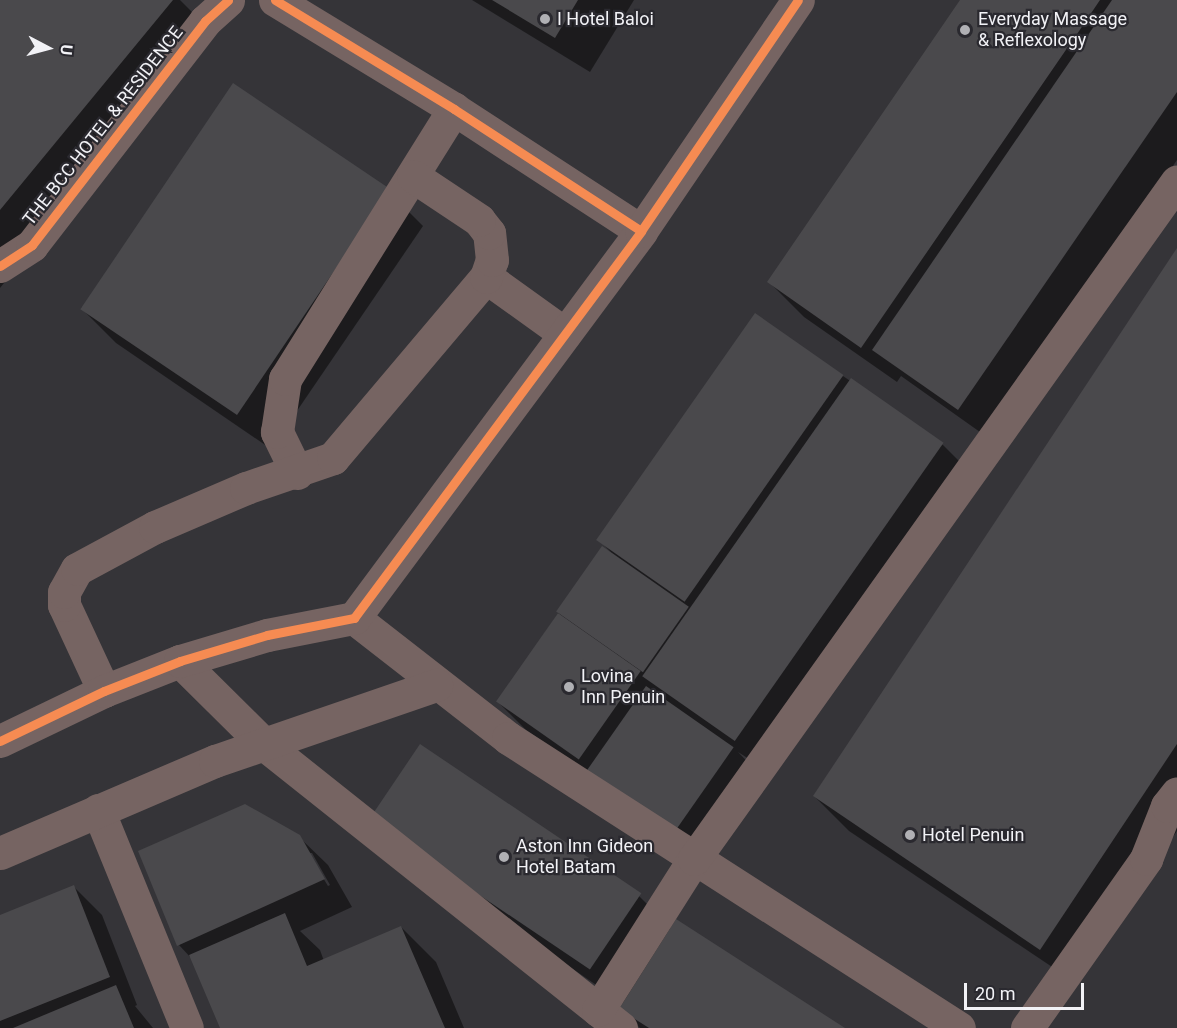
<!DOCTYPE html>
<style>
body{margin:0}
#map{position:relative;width:1177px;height:1028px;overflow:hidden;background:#353438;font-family:Roboto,sans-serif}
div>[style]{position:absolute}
.shadow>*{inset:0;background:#0007}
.building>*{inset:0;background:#4a494c;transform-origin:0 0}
.minor>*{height:33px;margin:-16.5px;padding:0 16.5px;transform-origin:16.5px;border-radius:16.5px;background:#766462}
.cycleway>*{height:9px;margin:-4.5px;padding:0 4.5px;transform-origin:4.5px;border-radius:4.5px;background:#f68b52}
.dots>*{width:16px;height:16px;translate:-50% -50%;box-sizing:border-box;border:3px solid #2a292f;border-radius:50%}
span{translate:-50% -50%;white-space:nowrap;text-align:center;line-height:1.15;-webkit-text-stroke:4.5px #2a292f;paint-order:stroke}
.poi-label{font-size:18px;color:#f2f2f6}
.left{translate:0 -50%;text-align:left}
.street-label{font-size:18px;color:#f2f2f6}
.north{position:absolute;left:18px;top:18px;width:60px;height:60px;-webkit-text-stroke:4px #2a292f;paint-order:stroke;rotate:96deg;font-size:16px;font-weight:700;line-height:24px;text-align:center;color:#f2f2f6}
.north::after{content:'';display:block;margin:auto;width:21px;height:27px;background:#f2f2f6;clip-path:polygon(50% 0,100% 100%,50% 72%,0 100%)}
.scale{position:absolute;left:964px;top:983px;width:120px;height:27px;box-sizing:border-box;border:3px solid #f2f2f6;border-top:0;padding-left:8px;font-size:18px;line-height:21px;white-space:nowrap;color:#f2f2f6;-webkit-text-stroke:4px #2a292f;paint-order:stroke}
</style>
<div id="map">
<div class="shadow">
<i style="clip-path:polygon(0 0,180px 0,211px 31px,0 288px)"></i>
<i style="clip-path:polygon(472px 0,634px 0,590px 72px)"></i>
<i style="clip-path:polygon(962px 0,1177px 0,1177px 160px,987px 437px,901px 376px,897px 382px,804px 317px,769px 282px)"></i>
<i style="clip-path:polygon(388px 191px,423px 226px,271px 449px,116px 343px,81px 308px)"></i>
<i style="clip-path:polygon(1177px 250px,1177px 831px,1076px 983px,849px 831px,814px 796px)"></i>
<i style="clip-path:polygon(843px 376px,943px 445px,978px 480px,763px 768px,738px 752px,761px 776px,701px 863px,588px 773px,526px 730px,498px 702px,602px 548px,611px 552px,600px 541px)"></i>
<i style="clip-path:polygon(evenodd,299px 837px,328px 865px,352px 907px,300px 931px,320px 950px,324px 961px,401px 927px,436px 962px,464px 1028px,222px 1028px,192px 959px,179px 945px,299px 837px,308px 853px,312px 853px,330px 885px,328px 886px,308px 853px)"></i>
<i style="clip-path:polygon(405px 854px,639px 896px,672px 929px,843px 1028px,640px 1028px,621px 1009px,624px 1004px)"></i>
<i style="clip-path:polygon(74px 887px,102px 915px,137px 1005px,135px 1006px,153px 1028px,0 1028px,0 917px)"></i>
</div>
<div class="building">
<i style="clip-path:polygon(0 0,173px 0,0 210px)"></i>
<i style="clip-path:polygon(492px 0,578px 0,555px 38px)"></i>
<i style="clip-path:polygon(960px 0,1100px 0,1071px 43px,1064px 39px,1070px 44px,861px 348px,767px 282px)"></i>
<i style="clip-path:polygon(1112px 0,1177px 0,1177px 92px,958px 410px,872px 350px)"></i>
<i style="left:233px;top:83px;width:189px;height:273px;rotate:34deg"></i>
<i style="clip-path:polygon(1177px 248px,1177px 744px,1040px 950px,813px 796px)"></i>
<i style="left:755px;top:313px;width:108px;height:277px;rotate:35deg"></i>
<i style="left:851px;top:378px;width:113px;height:364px;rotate:35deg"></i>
<i style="left:602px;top:546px;width:106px;height:80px;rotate:35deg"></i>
<i style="left:558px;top:613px;width:101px;height:108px;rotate:35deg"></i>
<i style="left:646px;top:686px;width:107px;height:109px;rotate:35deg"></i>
<i style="left:420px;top:744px;width:267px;height:92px;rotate:34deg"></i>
<i style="clip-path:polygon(245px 804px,300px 835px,325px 879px,177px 946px,138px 851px)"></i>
<i style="clip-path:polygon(74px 885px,110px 977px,0 1021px,0 915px)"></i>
<i style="clip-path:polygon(285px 913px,307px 966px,401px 926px,445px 1028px,220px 1028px,189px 955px)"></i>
<i style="clip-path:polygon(676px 919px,845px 1028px,649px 1028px,619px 1009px)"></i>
<i style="clip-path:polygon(116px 985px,134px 1028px,13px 1028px)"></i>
</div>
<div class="minor">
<i style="left:275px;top:0;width:210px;rotate:31.3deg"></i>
<i style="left:454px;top:109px;width:223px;rotate:33.1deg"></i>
<i style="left:0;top:266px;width:38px;rotate:-33deg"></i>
<i style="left:32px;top:245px;width:283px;rotate:-52.3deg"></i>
<i style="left:205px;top:21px;width:31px;rotate:-42deg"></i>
<i style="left:486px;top:277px;width:97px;rotate:35.8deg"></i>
<i style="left:297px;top:473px;width:46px;rotate:-116deg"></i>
<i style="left:277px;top:432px;width:54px;rotate:-81.4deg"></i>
<i style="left:285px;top:379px;width:319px;rotate:-58deg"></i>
<i style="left:354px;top:618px;width:195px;rotate:37.9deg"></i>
<i style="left:508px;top:738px;width:536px;rotate:32.74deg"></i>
<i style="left:180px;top:661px;width:120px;rotate:44.7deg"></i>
<i style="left:265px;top:745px;width:455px;rotate:38.5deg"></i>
<i style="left:104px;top:691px;width:95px;rotate:-114.9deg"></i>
<i style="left:64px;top:605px;width:13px;rotate:-90deg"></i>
<i style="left:64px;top:592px;width:26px;rotate:-61deg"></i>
<i style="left:77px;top:569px;width:89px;rotate:-28.3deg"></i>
<i style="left:155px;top:527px;width:99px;rotate:-23.2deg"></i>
<i style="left:246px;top:488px;width:92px;rotate:-19deg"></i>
<i style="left:333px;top:458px;width:237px;rotate:-49.8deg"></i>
<i style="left:486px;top:277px;width:18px;rotate:-71deg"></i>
<i style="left:492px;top:260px;width:27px;rotate:-96deg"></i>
<i style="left:489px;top:233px;width:16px;rotate:-128deg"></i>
<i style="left:479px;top:220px;width:79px;rotate:-146.3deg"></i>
<i style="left:0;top:741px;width:115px;rotate:-25.7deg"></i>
<i style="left:104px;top:691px;width:82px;rotate:-21.5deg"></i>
<i style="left:180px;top:661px;width:91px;rotate:-16.6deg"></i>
<i style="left:267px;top:635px;width:89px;rotate:-11.1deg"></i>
<i style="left:354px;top:618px;width:482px;rotate:-53.4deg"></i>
<i style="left:641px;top:231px;width:279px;rotate:-55.8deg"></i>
<i style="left:98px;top:810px;width:235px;rotate:67.8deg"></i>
<i style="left:0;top:853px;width:234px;rotate:-23.2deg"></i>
<i style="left:215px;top:761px;width:234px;rotate:-19deg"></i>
<i style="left:598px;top:1010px;width:179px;rotate:-57.6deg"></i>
<i style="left:694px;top:859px;width:832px;rotate:-54.53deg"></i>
<i style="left:1027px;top:1028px;width:207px;rotate:-54.8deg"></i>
<i style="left:1146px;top:859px;width:57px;rotate:-68.4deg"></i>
<i style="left:1167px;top:806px;width:16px;rotate:-52deg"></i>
</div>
<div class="cycleway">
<i style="left:275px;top:0;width:210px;rotate:31.3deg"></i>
<i style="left:454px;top:109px;width:223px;rotate:33.1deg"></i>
<i style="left:0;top:266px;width:38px;rotate:-33deg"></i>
<i style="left:32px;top:245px;width:283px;rotate:-52.3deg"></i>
<i style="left:205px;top:21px;width:31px;rotate:-42deg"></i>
<i style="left:0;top:741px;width:115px;rotate:-25.7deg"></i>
<i style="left:104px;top:691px;width:82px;rotate:-21.5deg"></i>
<i style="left:180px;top:661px;width:91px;rotate:-16.6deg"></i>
<i style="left:267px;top:635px;width:89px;rotate:-11.1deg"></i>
<i style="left:354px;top:618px;width:482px;rotate:-53.4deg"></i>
<i style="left:641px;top:231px;width:279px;rotate:-55.8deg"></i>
</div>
<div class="dots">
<i style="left:545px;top:19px;background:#b0b0b4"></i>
<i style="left:965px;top:30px;background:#b0b0b4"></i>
<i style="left:569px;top:687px;background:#b0b0b4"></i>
<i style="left:910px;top:835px;background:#b0b0b4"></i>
<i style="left:504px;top:857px;background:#b0b0b4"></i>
</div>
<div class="poi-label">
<span class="left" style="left:557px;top:19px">I Hotel Baloi</span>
<span class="left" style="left:978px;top:30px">Everyday Massage<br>&amp; Reflexology</span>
<span class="left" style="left:581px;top:687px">Lovina<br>Inn Penuin</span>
<span class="left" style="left:922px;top:835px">Hotel Penuin</span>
<span class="left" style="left:516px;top:857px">Aston Inn Gideon<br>Hotel Batam</span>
</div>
<div class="street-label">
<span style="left:103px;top:126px;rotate:-52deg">THE BCC HOTEL &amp; RESIDENCE</span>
</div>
<div class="north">U</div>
<div class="scale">20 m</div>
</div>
